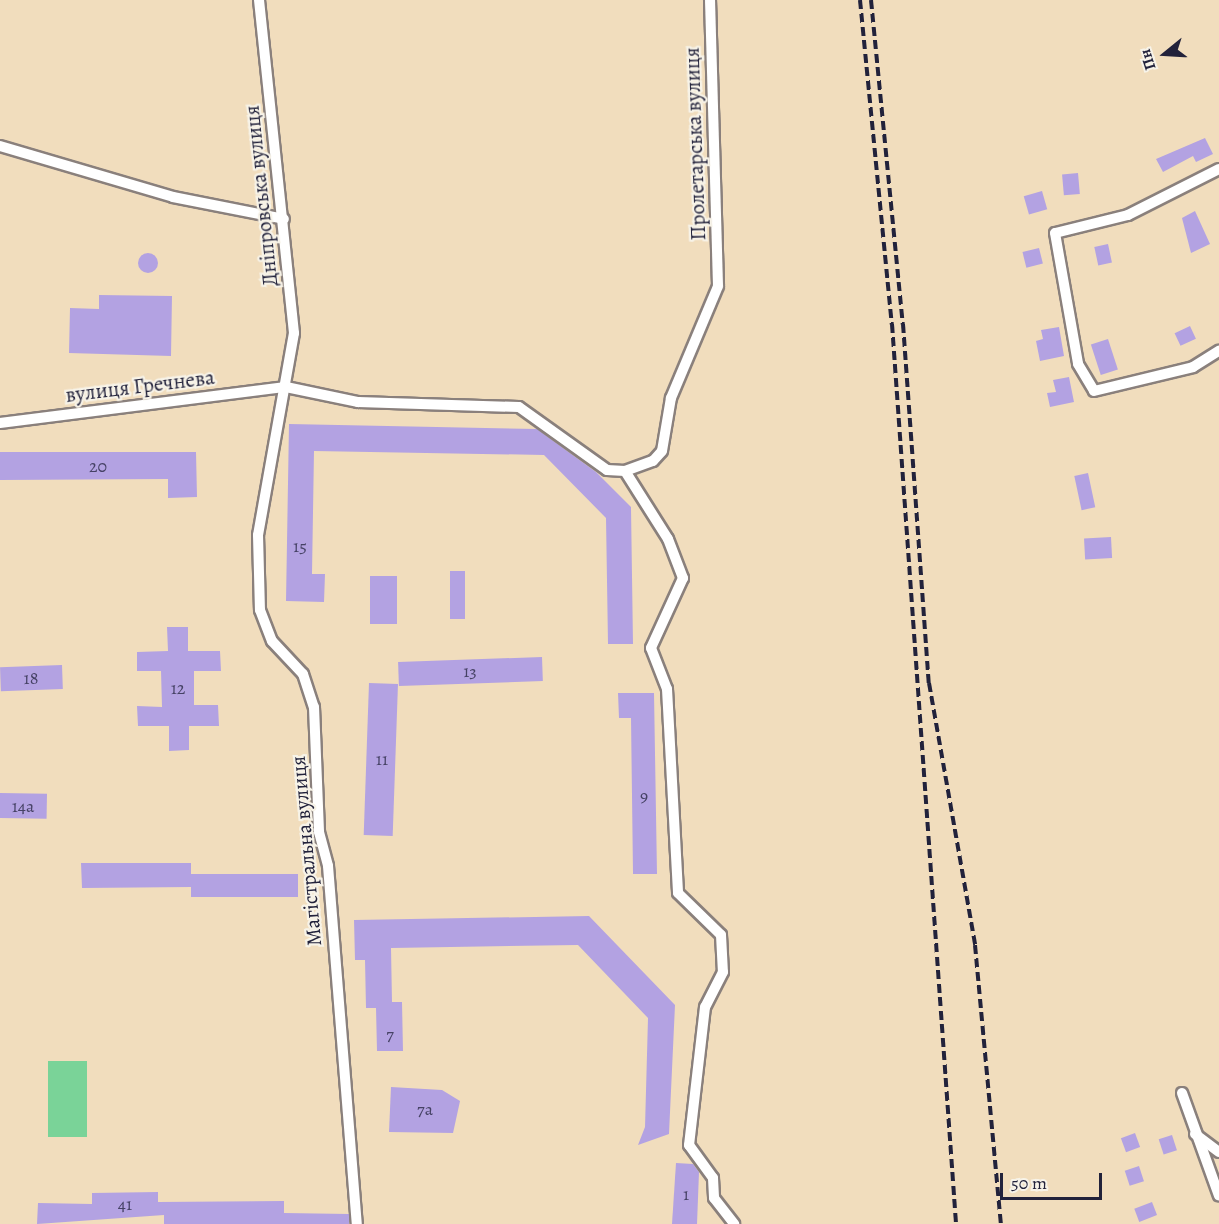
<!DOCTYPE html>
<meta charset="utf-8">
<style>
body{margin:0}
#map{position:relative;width:1219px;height:1224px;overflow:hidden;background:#f1ddbd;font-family:Alegreya,serif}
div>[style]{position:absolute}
.green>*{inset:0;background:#7ad398;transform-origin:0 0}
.building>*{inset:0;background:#b3a2e2;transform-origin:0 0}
.round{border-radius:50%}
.roads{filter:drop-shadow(2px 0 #8a807c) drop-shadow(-2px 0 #8a807c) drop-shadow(0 2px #8a807c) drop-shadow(0 -2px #8a807c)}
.street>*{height:10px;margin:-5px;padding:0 5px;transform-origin:5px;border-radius:5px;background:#fff}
.rail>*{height:4px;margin-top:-2px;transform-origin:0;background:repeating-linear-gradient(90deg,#22223b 0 9px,transparent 0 13.5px)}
span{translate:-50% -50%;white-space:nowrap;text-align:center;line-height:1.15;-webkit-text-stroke:4.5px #f7f3e8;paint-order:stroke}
.number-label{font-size:18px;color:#464265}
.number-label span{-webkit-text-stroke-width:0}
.street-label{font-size:21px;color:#22223b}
.north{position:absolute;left:1135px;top:24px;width:60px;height:60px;-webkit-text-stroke:4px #f7f3e8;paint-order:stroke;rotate:252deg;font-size:16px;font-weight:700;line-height:24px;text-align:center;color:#22223b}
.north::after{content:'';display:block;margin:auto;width:21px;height:27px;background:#22223b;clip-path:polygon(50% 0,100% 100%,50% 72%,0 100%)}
.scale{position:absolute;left:1000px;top:1173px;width:102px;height:27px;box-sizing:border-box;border:3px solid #22223b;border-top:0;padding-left:8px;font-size:18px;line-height:21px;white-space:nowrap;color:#22223b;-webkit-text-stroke:4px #f7f3e8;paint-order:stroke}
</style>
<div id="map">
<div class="green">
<i style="left:48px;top:1061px;width:39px;height:76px"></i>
</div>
<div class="building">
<i style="clip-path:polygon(1205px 138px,1213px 154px,1196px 162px,1193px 156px,1163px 172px,1156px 159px)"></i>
<i style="left:1078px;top:173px;width:21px;height:16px;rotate:85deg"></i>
<i style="left:1042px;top:191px;width:19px;height:19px;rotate:74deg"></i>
<i style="clip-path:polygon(1195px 211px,1210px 244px,1191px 253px,1182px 218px)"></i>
<i style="left:1108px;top:244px;width:19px;height:14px;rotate:78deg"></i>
<i style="left:1039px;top:248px;width:16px;height:17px;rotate:76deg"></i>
<i class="round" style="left:138px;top:253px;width:20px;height:20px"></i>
<i style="clip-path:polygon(99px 295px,172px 296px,171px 356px,69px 353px,70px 308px,99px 309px)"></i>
<i style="left:1190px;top:326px;width:14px;height:17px;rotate:65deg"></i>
<i style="clip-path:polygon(1059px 327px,1064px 356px,1040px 361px,1036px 341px,1043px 339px,1041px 330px)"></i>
<i style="left:1108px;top:339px;width:32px;height:18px;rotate:72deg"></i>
<i style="clip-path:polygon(1069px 377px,1074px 402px,1050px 407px,1047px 393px,1056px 392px,1053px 380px)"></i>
<i style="clip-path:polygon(289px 424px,537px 429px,596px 472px,631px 507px,633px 644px,608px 644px,606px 518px,544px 455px,314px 451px,312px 574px,325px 574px,324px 602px,286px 601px)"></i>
<i style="clip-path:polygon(0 452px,196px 452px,197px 497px,168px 498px,168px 479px,0 480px)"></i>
<i style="left:1088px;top:473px;width:35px;height:14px;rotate:78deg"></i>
<i style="left:1111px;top:537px;width:21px;height:27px;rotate:87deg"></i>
<i style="left:450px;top:571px;width:15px;height:48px"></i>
<i style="left:370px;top:576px;width:27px;height:48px"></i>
<i style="clip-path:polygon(167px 627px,188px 627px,188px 651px,220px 651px,221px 671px,194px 671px,194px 705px,218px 705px,219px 726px,189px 726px,189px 750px,169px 751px,169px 726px,138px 726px,137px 706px,162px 707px,161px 671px,137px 671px,137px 652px,168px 651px)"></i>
<i style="left:542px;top:657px;width:24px;height:144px;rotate:88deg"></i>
<i style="left:62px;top:665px;width:24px;height:62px;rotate:88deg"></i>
<i style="left:369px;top:683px;width:29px;height:152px;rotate:2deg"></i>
<i style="clip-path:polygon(618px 693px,654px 693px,657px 874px,633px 874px,631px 718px,619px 718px)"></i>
<i style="left:0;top:793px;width:47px;height:25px;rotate:1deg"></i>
<i style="clip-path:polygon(81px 863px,191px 863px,191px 874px,298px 874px,298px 897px,191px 897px,191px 887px,82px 888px)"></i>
<i style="clip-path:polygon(589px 916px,675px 1005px,669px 1134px,638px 1145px,645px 1127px,648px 1018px,578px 945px,391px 948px,392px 1002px,402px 1002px,403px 1051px,377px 1051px,376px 1008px,366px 1008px,365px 960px,355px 960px,354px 920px)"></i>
<i style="clip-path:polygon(391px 1087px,442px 1090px,460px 1101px,453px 1133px,389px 1132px)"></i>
<i style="left:1135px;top:1133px;width:15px;height:15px;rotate:70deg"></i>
<i style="left:1172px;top:1135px;width:16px;height:14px;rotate:72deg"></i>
<i style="clip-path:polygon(676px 1163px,693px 1164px,699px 1172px,697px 1224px,672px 1224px)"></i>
<i style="left:1139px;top:1166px;width:16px;height:15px;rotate:72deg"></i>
<i style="clip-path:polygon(158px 1192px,158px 1202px,284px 1201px,284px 1213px,349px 1214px,349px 1224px,164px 1224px,164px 1215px,37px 1224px,38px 1203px,92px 1204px,92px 1193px)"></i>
<i style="left:1152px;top:1202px;width:14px;height:19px;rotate:69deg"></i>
</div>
<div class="roads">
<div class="street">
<i style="left:259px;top:0;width:335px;rotate:84deg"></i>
<i style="left:294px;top:333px;width:205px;rotate:100.1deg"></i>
<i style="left:258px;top:535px;width:75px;rotate:88.5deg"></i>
<i style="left:260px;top:610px;width:33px;rotate:69deg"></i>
<i style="left:272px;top:641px;width:45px;rotate:46.8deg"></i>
<i style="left:303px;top:674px;width:35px;rotate:72deg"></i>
<i style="left:314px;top:707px;width:125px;rotate:87.7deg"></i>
<i style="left:319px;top:832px;width:35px;rotate:75deg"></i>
<i style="left:328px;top:866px;width:359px;rotate:85.4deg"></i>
<i style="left:0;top:146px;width:180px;rotate:16.4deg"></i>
<i style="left:173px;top:197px;width:113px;rotate:11.2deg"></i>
<i style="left:1219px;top:169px;width:102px;rotate:153.2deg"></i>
<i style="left:1128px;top:215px;width:75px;rotate:166.1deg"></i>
<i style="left:1055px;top:233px;width:133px;rotate:80deg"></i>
<i style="left:1078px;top:364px;width:31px;rotate:59deg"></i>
<i style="left:1094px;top:391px;width:102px;rotate:-13.6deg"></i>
<i style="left:1193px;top:367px;width:31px;rotate:-32deg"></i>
<i style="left:0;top:423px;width:288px;rotate:-7.2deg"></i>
<i style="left:286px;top:387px;width:74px;rotate:11.8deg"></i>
<i style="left:358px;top:402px;width:161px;rotate:1.8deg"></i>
<i style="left:519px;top:407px;width:108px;rotate:35.6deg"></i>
<i style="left:607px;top:470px;width:18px;rotate:3deg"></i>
<i style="left:625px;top:471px;width:30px;rotate:-20deg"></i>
<i style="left:653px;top:461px;width:13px;rotate:-48deg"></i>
<i style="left:662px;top:451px;width:54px;rotate:-80.4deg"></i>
<i style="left:671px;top:398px;width:121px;rotate:-67.2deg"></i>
<i style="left:718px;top:286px;width:286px;rotate:-91.6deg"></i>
<i style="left:625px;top:471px;width:80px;rotate:57.7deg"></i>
<i style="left:668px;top:539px;width:42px;rotate:69deg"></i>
<i style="left:683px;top:578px;width:77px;rotate:114.6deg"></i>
<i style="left:651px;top:648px;width:44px;rotate:68.7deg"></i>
<i style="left:667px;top:689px;width:204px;rotate:86.9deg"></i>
<i style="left:678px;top:893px;width:60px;rotate:44.3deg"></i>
<i style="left:721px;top:935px;width:37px;rotate:87deg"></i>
<i style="left:723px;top:972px;width:39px;rotate:117deg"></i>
<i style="left:705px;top:1007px;width:139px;rotate:96.6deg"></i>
<i style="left:689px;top:1145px;width:41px;rotate:54deg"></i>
<i style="left:713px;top:1178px;width:20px;rotate:87deg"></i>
<i style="left:714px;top:1198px;width:33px;rotate:52deg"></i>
<i style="left:1182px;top:1093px;width:109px;rotate:70.2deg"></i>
<i style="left:1195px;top:1134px;width:30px;rotate:37deg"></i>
</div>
</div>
<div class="rail">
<i style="left:860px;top:0;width:326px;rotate:84.4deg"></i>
<i style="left:892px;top:324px;width:902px;rotate:85.93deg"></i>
<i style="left:871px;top:0;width:326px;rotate:84.4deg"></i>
<i style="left:903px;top:324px;width:360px;rotate:85.9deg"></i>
<i style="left:929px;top:683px;width:266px;rotate:80deg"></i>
<i style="left:975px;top:945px;width:280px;rotate:84.7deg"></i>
</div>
<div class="number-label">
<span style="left:98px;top:466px">20</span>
<span style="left:300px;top:546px">15</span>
<span style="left:470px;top:671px">13</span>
<span style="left:31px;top:678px">18</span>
<span style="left:178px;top:688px">12</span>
<span style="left:382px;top:759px">11</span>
<span style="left:644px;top:796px">9</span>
<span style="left:23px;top:806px">14а</span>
<span style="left:390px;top:1034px">7</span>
<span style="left:425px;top:1109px">7а</span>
<span style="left:686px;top:1194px">1</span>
<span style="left:125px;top:1204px">41</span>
</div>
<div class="street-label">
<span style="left:695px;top:144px;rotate:-92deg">Пролетарська вулиця</span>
<span style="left:261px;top:196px;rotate:-96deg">Дніпровська вулиця</span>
<span style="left:140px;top:386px;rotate:-7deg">вулиця Гречнева</span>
<span style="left:306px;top:851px;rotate:-95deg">Магістральна вулиця</span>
</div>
<div class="north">Пн</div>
<div class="scale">50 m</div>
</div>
